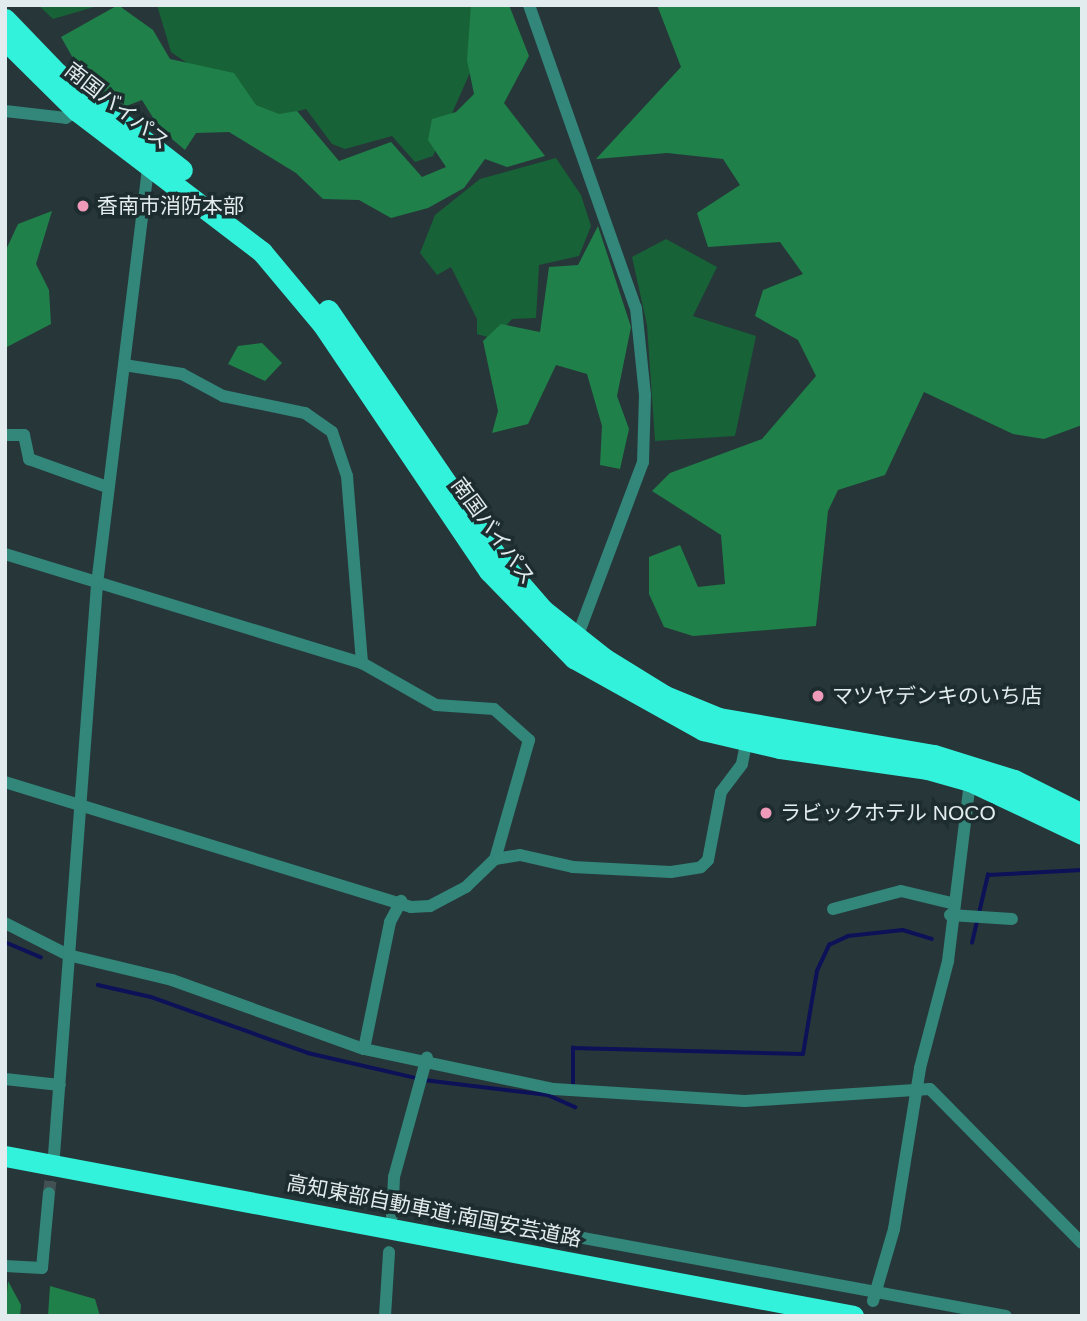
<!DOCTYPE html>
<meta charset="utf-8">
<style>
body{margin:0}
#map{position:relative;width:1087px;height:1321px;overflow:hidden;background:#273639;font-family:Arial,"Noto Sans JP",sans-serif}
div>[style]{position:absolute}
.green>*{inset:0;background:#176237}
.forest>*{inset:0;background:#1f8049}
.stream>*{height:3.5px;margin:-1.75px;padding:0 1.75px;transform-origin:1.75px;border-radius:1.75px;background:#0c1158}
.street-tunnel>*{height:12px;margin-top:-6px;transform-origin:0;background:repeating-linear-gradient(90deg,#435154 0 12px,transparent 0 18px)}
.street>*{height:12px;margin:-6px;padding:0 6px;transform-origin:6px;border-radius:6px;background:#32867a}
.highway>*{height:21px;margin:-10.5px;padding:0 10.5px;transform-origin:10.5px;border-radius:10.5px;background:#33f2db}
.dots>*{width:19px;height:19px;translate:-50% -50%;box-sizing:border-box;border:4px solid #1d2c2e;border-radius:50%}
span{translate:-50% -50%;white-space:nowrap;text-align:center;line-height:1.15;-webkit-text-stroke:7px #1d2c2e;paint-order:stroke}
.street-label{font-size:21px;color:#e2ebed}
.poi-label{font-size:21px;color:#e2ebed}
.left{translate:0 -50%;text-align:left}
.frame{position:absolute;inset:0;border:7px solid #e2ebed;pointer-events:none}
</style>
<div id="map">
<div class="green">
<i style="clip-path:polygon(38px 5px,101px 5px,53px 19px)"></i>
<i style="clip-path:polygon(157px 5px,500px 5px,433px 156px,415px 162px,392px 136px,345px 149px,332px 144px,306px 109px,273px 118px,245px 103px,171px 52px)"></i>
<i style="clip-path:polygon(556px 158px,581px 195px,591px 226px,579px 256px,539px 265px,536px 318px,512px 319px,494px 339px,477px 334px,477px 319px,451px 267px,437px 275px,420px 253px,435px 215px,480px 179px)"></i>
<i style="clip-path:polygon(666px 239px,717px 267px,693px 316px,756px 336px,735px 436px,655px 441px,647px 325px,632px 257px)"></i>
</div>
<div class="forest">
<i style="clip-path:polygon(118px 5px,153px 30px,170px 59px,234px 73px,256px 105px,279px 114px,297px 111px,339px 161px,391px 142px,422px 177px,446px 167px,428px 140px,432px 119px,456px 112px,474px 94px,467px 60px,471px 5px,509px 5px,529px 56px,504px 103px,545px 156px,507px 167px,485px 159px,464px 188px,428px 208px,391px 218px,359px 200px,323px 199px,296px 173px,229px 132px,196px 133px,185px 150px,160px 129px,142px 100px,121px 108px,86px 81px,61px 37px)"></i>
<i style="clip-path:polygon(657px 5px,1082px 5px,1082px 425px,1044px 439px,1013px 434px,924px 392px,885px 475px,838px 490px,828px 511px,816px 626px,693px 636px,664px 627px,649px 594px,649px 557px,680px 545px,698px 587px,725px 584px,721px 535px,652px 491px,670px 473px,762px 439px,816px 376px,798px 340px,755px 316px,763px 290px,803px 274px,780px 242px,708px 247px,697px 213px,740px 185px,723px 159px,667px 153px,596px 159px,681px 67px)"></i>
<i style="clip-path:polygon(52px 211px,36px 264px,49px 290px,51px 324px,5px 348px,5px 252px,18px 224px)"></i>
<i style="clip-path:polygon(598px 226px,631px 327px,617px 396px,629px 429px,620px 469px,600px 465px,602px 426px,587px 374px,556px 365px,528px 424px,492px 433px,498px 411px,483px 341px,501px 324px,540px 332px,549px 267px,578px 265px)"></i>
<i style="clip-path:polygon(262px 343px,282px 363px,265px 381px,228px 364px,238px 346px)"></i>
<i style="clip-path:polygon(8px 1281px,21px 1305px,20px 1316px,5px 1316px)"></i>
<i style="clip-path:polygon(50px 1286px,95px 1299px,100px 1316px,48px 1316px)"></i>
</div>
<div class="stream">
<i style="left:5px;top:942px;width:39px;rotate:23deg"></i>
<i style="left:972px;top:943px;width:70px;rotate:-76.8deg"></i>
<i style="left:988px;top:875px;width:94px;rotate:-3deg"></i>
<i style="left:98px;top:985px;width:54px;rotate:12.8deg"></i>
<i style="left:151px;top:997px;width:167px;rotate:19.6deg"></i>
<i style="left:308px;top:1053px;width:111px;rotate:13deg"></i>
<i style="left:424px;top:1080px;width:125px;rotate:6.9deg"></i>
<i style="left:548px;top:1095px;width:30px;rotate:24deg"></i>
<i style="left:573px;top:1086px;width:38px;rotate:-90deg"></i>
<i style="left:573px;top:1048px;width:230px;rotate:1.5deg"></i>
<i style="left:803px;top:1054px;width:84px;rotate:-80.4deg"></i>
<i style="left:817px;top:971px;width:29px;rotate:-65deg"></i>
<i style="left:829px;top:945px;width:21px;rotate:-25deg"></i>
<i style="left:848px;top:936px;width:55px;rotate:-6.2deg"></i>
<i style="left:903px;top:930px;width:30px;rotate:17deg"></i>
</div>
<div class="street-tunnel">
<i style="left:49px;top:1193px;width:34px;rotate:-83deg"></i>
</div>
<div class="street">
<i style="left:529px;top:5px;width:321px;rotate:70.6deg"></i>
<i style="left:636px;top:308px;width:87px;rotate:84.1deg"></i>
<i style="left:645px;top:395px;width:67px;rotate:91.7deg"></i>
<i style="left:643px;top:462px;width:188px;rotate:110.6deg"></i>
<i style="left:5px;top:111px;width:61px;rotate:6.5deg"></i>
<i style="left:66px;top:118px;width:19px;rotate:-36deg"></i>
<i style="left:124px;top:365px;width:59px;rotate:8.8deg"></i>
<i style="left:182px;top:374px;width:47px;rotate:28.2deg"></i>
<i style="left:223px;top:396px;width:84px;rotate:11.7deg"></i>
<i style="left:305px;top:413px;width:33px;rotate:35deg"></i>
<i style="left:332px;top:432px;width:46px;rotate:71.2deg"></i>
<i style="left:347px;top:476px;width:188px;rotate:85.4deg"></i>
<i style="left:5px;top:435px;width:19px"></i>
<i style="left:24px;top:435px;width:25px;rotate:78deg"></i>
<i style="left:29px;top:459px;width:83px;rotate:19.7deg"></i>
<i style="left:5px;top:554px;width:373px;rotate:17deg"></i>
<i style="left:362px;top:663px;width:85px;rotate:29.6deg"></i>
<i style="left:436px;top:705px;width:58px;rotate:3.9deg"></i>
<i style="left:494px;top:709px;width:47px;rotate:41.5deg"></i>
<i style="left:529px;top:740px;width:124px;rotate:105.9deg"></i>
<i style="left:495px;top:859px;width:40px;rotate:136deg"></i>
<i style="left:466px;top:887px;width:41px;rotate:152.2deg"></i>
<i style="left:430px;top:906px;width:19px;rotate:177deg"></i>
<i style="left:411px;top:907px;width:425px;rotate:-162.9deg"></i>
<i style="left:495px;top:859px;width:25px;rotate:-9deg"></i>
<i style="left:520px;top:855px;width:54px;rotate:12.8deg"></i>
<i style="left:573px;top:867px;width:98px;rotate:2.9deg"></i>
<i style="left:671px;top:872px;width:30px;rotate:-9deg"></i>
<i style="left:701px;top:867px;width:10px;rotate:-45deg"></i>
<i style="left:708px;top:860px;width:69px;rotate:-79.2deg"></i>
<i style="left:721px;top:792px;width:35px;rotate:-53deg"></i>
<i style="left:742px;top:764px;width:31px;rotate:-79deg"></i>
<i style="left:833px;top:909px;width:70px;rotate:-14.8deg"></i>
<i style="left:901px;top:891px;width:51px;rotate:13.5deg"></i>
<i style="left:950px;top:915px;width:62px;rotate:3.7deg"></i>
<i style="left:5px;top:923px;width:71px;rotate:26.9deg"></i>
<i style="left:68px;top:955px;width:107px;rotate:13.5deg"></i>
<i style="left:172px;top:980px;width:204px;rotate:19.8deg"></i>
<i style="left:364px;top:1049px;width:194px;rotate:11.9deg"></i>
<i style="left:554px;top:1089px;width:191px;rotate:3.6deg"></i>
<i style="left:745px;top:1101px;width:185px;rotate:-3.7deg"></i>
<i style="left:930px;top:1089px;width:216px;rotate:45.4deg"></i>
<i style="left:364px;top:1049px;width:130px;rotate:-78.4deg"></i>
<i style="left:390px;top:922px;width:24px;rotate:-62deg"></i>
<i style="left:5px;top:1079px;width:55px;rotate:6.2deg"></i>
<i style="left:54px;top:1155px;width:573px;rotate:-85.69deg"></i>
<i style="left:97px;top:584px;width:424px;rotate:-83deg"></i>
<i style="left:394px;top:1203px;width:622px;rotate:10.46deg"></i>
<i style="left:392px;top:1216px;width:39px;rotate:-87deg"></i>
<i style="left:394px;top:1177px;width:124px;rotate:-74.6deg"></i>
<i style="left:5px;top:1266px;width:37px;rotate:3deg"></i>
<i style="left:42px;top:1268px;width:75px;rotate:-84.7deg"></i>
<i style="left:873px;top:1301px;width:75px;rotate:-73.7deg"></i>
<i style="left:894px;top:1229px;width:163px;rotate:-80.8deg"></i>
<i style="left:920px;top:1068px;width:111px;rotate:-75.3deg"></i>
<i style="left:948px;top:961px;width:181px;rotate:-83deg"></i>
<i style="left:385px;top:1316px;width:64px;rotate:-86.4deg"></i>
</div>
<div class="highway">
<i style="left:5px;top:19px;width:75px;rotate:46.1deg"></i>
<i style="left:57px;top:73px;width:158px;rotate:37.8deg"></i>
<i style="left:5px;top:40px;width:101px;rotate:44.6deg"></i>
<i style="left:77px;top:111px;width:233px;rotate:37.3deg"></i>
<i style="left:262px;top:252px;width:95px;rotate:50.1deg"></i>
<i style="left:323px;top:325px;width:297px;rotate:56deg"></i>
<i style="left:489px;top:571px;width:122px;rotate:45.7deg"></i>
<i style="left:574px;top:658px;width:148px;rotate:29.2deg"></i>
<i style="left:703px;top:730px;width:79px;rotate:13.2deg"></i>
<i style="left:780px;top:748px;width:148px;rotate:8.1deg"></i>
<i style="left:927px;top:769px;width:45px;rotate:15.6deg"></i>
<i style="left:970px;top:781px;width:124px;rotate:25.3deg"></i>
<i style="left:328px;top:310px;width:299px;rotate:55.6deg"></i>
<i style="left:497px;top:557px;width:70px;rotate:49deg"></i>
<i style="left:543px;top:610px;width:79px;rotate:38.3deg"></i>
<i style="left:605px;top:659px;width:70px;rotate:31.7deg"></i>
<i style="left:665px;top:696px;width:58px;rotate:22.2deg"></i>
<i style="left:719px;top:718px;width:218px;rotate:9.8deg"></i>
<i style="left:934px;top:755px;width:84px;rotate:17.4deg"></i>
<i style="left:1014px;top:780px;width:76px;rotate:26.6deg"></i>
<i style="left:5px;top:1156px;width:863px;rotate:10.68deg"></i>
</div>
<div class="dots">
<i style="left:83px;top:206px;background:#ef9ab8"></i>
<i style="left:818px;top:696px;background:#ef9ab8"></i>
<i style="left:766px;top:813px;background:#ef9ab8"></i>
</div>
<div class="street-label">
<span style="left:117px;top:106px;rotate:38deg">南国バイパス</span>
<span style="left:493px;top:531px;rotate:54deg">南国バイパス</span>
<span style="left:434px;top:1211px;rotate:11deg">高知東部自動車道;南国安芸道路</span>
</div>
<div class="poi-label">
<span class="left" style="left:97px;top:206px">香南市消防本部</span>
<span class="left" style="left:832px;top:696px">マツヤデンキのいち店</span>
<span class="left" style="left:780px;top:813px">ラビックホテル NOCO</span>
</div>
<div class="frame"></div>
</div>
